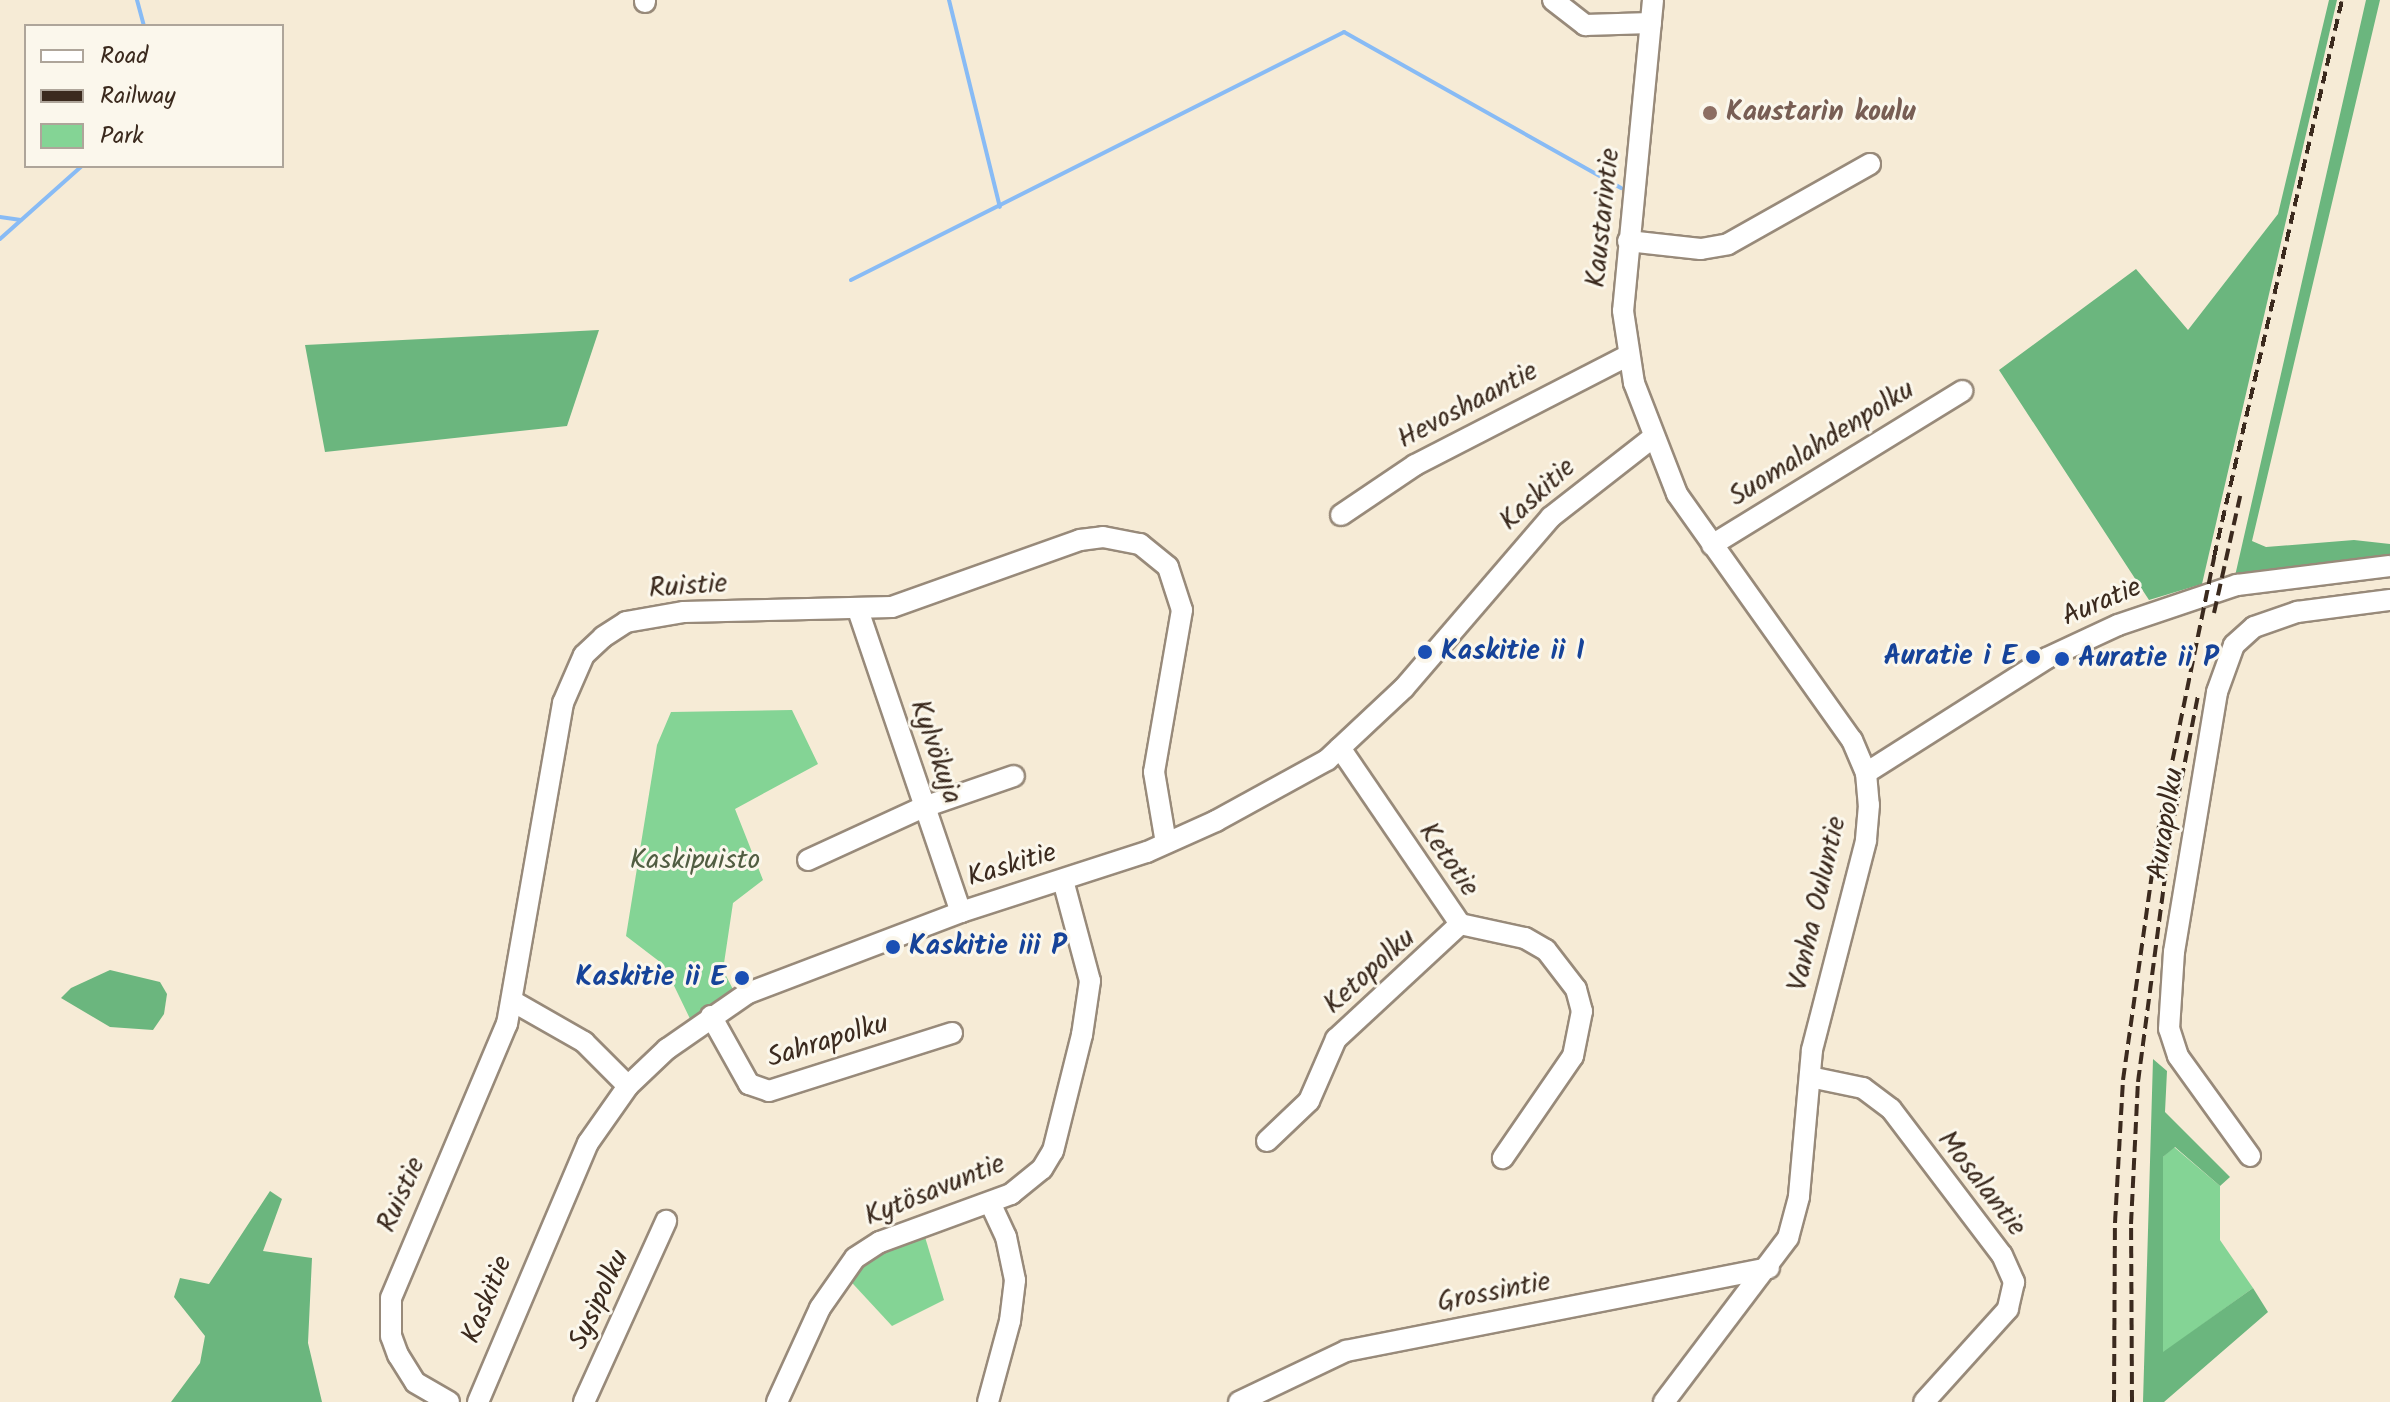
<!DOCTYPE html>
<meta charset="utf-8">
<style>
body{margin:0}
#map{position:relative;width:2390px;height:1402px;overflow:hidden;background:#f6ebd6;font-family:Kalam,sans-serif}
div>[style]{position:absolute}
.green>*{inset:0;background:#84d495}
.forest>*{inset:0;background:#6bb67e}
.stream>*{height:4px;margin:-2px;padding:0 2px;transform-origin:2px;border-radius:2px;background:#88bbf5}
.roads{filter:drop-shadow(2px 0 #988a7a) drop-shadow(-2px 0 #988a7a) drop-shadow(0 2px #988a7a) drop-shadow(0 -2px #988a7a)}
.minor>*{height:20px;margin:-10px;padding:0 10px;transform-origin:10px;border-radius:10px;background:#fff}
.rail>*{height:4px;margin-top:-2px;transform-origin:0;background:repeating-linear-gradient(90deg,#3b2a1e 0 12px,transparent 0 18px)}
.dots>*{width:22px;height:22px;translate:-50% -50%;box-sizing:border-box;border:4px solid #fbf7ec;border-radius:50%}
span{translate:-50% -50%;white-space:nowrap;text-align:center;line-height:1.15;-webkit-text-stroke:6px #fbf7ec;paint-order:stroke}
.education-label{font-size:28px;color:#785e54;font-weight:700}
.left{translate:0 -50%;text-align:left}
.street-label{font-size:28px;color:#3b2a1e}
.transit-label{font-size:28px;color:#164399;font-weight:700}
.right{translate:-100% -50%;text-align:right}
.park-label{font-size:28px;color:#515d42}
.legend{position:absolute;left:24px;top:24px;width:260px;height:144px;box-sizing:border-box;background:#fbf7ec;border:2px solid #aea59a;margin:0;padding:10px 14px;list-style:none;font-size:24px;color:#3b2a1e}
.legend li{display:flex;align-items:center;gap:16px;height:40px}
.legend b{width:40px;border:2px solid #aea59a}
</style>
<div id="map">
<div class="green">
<i style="clip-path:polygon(792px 710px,818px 764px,735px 809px,763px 880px,733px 903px,723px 970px,738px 999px,694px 1027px,664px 965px,626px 936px,657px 745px,671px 712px)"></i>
<i style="clip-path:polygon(2174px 1147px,2220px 1186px,2220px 1240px,2253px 1288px,2163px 1353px,2163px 1157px)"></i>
<i style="clip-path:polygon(922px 1227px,944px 1300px,892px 1326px,842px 1272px)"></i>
</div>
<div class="forest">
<i style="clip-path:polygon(2329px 0,2337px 0,2202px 584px,2149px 600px,1999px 370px,2136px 269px,2188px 330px,2278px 214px)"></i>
<i style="clip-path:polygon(2366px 0,2380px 0,2252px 541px,2266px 547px,2354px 540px,2390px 544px,2390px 561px,2235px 576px)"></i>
<i style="clip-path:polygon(599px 330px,567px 426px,325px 452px,305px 345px)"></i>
<i style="clip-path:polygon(110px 970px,160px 982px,167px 994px,164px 1014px,153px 1030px,110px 1027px,61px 998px,71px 988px)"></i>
<i style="clip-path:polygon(2153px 1059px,2167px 1071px,2165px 1112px,2230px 1177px,2220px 1186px,2175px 1147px,2163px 1157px,2163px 1352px,2253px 1288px,2268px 1312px,2164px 1402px,2143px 1402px)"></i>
<i style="clip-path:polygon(270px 1191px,282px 1199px,263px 1251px,312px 1258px,308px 1343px,322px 1402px,171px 1402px,200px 1363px,205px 1336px,174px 1297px,180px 1278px,209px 1284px)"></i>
</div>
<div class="stream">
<i style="left:137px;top:0;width:27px;rotate:75deg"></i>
<i style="left:949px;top:0;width:213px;rotate:76.2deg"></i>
<i style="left:0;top:217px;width:21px;rotate:8deg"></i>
<i style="left:0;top:239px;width:110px;rotate:-41.7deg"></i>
<i style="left:851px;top:280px;width:552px;rotate:-26.7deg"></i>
<i style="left:1344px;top:32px;width:318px;rotate:29.4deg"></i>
</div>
<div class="roads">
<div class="minor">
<i style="left:1553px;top:0;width:41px;rotate:38deg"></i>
<i style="left:1585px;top:25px;width:66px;rotate:-1.7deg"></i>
<i style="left:1653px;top:0;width:312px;rotate:95.5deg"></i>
<i style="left:1623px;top:311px;width:73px;rotate:81.3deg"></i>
<i style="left:1634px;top:383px;width:119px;rotate:68.8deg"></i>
<i style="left:1677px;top:494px;width:302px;rotate:54.6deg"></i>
<i style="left:1852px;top:740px;width:36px;rotate:67deg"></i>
<i style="left:1866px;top:773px;width:32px;rotate:85deg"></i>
<i style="left:1869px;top:805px;width:36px;rotate:95deg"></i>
<i style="left:1866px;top:841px;width:216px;rotate:104.5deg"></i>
<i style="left:1812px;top:1050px;width:148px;rotate:95.1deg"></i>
<i style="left:1799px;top:1197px;width:42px;rotate:105deg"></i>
<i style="left:1788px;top:1238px;width:206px;rotate:127.1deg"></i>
<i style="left:645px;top:2px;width:2px;rotate:-90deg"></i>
<i style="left:1628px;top:241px;width:73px;rotate:6.3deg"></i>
<i style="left:1701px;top:249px;width:27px;rotate:-10deg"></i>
<i style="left:1728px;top:244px;width:163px;rotate:-29.4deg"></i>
<i style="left:1341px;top:515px;width:89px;rotate:-34deg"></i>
<i style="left:1415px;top:465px;width:238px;rotate:-27.2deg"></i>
<i style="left:1712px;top:545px;width:294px;rotate:-31.6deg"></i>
<i style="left:858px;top:610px;width:319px;rotate:71.2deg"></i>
<i style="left:1340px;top:748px;width:213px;rotate:55.7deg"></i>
<i style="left:1460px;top:924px;width:66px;rotate:12.2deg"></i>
<i style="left:1525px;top:938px;width:24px;rotate:30deg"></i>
<i style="left:1546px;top:950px;width:49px;rotate:52.4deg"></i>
<i style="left:1576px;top:989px;width:23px;rotate:75deg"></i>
<i style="left:1582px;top:1011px;width:46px;rotate:101.3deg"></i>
<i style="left:1573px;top:1056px;width:124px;rotate:124.5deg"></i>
<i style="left:1866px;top:773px;width:214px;rotate:-32.4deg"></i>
<i style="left:2047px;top:658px;width:78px;rotate:-24.9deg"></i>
<i style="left:2118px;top:625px;width:126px;rotate:-18.6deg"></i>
<i style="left:2237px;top:585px;width:154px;rotate:-7.1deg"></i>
<i style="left:808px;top:860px;width:128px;rotate:-24.6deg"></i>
<i style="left:924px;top:807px;width:95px;rotate:-19deg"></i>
<i style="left:514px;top:1002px;width:81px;rotate:29.7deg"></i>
<i style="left:584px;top:1042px;width:62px;rotate:45deg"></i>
<i style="left:711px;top:1016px;width:78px;rotate:60.8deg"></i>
<i style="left:749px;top:1084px;width:21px;rotate:19deg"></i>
<i style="left:769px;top:1091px;width:192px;rotate:-17.6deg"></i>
<i style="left:1810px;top:1077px;width:54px;rotate:11.7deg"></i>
<i style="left:1863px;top:1088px;width:35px;rotate:37deg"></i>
<i style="left:1891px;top:1109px;width:183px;rotate:52.8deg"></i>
<i style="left:2002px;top:1255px;width:30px;rotate:66deg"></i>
<i style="left:2014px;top:1282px;width:28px;rotate:103deg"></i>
<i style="left:2008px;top:1309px;width:125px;rotate:132.1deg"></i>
<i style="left:1267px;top:1141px;width:58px;rotate:-43.6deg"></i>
<i style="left:1309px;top:1101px;width:68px;rotate:-66.5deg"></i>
<i style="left:1336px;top:1039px;width:169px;rotate:-42.8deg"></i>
<i style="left:2250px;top:1156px;width:123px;rotate:-125.8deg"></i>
<i style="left:2178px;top:1056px;width:28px;rotate:-108deg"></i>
<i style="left:2169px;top:1029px;width:77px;rotate:-86.3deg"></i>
<i style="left:2174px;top:952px;width:264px;rotate:-80.6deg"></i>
<i style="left:2217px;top:692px;width:50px;rotate:-70.1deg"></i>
<i style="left:2234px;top:645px;width:27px;rotate:-42deg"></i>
<i style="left:2254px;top:627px;width:46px;rotate:-19.2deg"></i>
<i style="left:2297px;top:612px;width:94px;rotate:-7.4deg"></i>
<i style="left:449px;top:1402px;width:39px;rotate:-150deg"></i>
<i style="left:415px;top:1382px;width:32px;rotate:-122deg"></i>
<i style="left:398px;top:1355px;width:20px;rotate:-110deg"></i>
<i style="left:391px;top:1336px;width:38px;rotate:-90deg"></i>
<i style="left:391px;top:1298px;width:298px;rotate:-67.1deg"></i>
<i style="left:507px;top:1024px;width:326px;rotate:-80.1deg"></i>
<i style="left:563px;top:703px;width:52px;rotate:-66.4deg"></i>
<i style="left:584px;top:655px;width:26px;rotate:-43deg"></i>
<i style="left:603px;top:637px;width:27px;rotate:-33deg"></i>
<i style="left:626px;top:622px;width:59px;rotate:-9.8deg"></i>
<i style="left:684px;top:612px;width:208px;rotate:-1.4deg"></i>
<i style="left:892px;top:607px;width:200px;rotate:-19.6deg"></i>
<i style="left:1080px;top:540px;width:23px;rotate:-7deg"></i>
<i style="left:1103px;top:537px;width:38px;rotate:11deg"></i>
<i style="left:1140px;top:544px;width:36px;rotate:39deg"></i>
<i style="left:1168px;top:567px;width:45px;rotate:72deg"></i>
<i style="left:1182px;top:610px;width:164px;rotate:99.8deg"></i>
<i style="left:1154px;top:772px;width:72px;rotate:80.4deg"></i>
<i style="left:478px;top:1402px;width:281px;rotate:-67deg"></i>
<i style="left:588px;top:1143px;width:70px;rotate:-54.9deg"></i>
<i style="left:628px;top:1086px;width:54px;rotate:-43.5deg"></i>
<i style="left:667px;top:1049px;width:98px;rotate:-34.7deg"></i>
<i style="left:748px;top:993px;width:228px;rotate:-20.8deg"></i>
<i style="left:961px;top:912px;width:195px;rotate:-17.9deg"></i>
<i style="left:1147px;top:852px;width:76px;rotate:-24.2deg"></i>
<i style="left:1216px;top:821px;width:127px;rotate:-28.8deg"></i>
<i style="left:1327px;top:760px;width:105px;rotate:-43.1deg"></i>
<i style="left:1404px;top:688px;width:225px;rotate:-49.3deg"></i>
<i style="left:1551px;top:517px;width:128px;rotate:-38deg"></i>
<i style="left:584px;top:1402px;width:199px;rotate:-65.6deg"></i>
<i style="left:777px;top:1402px;width:103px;rotate:-65.4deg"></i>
<i style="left:820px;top:1308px;width:61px;rotate:-55deg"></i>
<i style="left:855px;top:1258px;width:30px;rotate:-33deg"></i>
<i style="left:880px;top:1242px;width:140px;rotate:-20.1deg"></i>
<i style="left:1011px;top:1194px;width:40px;rotate:-39deg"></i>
<i style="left:1042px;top:1169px;width:21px;rotate:-59deg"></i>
<i style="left:1053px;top:1151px;width:120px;rotate:-76deg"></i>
<i style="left:1082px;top:1035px;width:55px;rotate:-81.6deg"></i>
<i style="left:1090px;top:981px;width:105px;rotate:-105deg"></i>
<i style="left:988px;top:1402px;width:84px;rotate:-74.8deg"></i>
<i style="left:1010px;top:1321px;width:41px;rotate:-83deg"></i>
<i style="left:1015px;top:1280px;width:44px;rotate:-101.8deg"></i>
<i style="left:1006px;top:1237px;width:38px;rotate:-115deg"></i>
<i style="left:1239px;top:1402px;width:119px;rotate:-25.5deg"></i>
<i style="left:1346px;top:1351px;width:431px;rotate:-11.1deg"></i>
</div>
</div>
<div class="rail">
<i style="left:2214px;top:613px;width:124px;rotate:-77.4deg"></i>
<i style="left:2114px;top:1402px;width:179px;rotate:-89.7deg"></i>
<i style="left:2115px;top:1223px;width:143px;rotate:-86.8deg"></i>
<i style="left:2123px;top:1080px;width:251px;rotate:-82deg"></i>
<i style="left:2158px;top:831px;width:280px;rotate:-78.4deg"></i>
<i style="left:2214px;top:557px;width:572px;rotate:-77.06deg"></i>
<i style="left:2132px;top:1402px;width:178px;rotate:-90.3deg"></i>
<i style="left:2131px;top:1224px;width:142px;rotate:-87.2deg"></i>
<i style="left:2138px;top:1082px;width:251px;rotate:-82.5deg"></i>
<i style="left:2171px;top:833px;width:141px;rotate:-78.9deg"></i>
</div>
<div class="dots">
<i style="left:1710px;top:113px;background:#8d6e63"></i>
<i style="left:1425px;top:652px;background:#1a4fb4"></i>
<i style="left:2033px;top:657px;background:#1a4fb4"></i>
<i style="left:2062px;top:659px;background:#1a4fb4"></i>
<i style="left:893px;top:947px;background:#1a4fb4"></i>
<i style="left:742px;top:978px;background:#1a4fb4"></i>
</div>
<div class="education-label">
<span class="left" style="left:1726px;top:113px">Kaustarin koulu</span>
</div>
<div class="street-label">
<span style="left:1604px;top:218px;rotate:-84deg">Kaustarintie</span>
<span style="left:1468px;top:406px;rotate:-28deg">Hevoshaantie</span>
<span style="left:1822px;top:444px;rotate:-32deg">Suomalahdenpolku</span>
<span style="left:1538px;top:495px;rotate:-43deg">Kaskitie</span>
<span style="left:688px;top:587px;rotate:-4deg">Ruistie</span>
<span style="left:2102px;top:603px;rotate:-23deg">Auratie</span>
<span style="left:935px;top:752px;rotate:71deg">Kylvökuja</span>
<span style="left:2167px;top:824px;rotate:-81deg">Aurapolku</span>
<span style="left:1448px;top:860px;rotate:55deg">Ketotie</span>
<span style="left:1012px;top:866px;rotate:-17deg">Kaskitie</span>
<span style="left:1818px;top:904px;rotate:-77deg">Vanha Ouluntie</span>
<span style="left:1370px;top:972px;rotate:-42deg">Ketopolku</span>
<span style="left:828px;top:1042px;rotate:-17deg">Sahrapolku</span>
<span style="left:1981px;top:1184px;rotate:52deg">Mosalantie</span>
<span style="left:935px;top:1191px;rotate:-22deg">Kytösavuntie</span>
<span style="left:402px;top:1195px;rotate:-66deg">Ruistie</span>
<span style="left:1494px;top:1293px;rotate:-11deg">Grossintie</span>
<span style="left:488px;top:1300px;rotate:-68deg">Kaskitie</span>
<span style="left:600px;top:1300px;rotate:-65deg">Sysipolku</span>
</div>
<div class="transit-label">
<span class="left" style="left:1441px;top:652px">Kaskitie ii I</span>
<span class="right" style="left:2017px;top:657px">Auratie i E</span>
<span class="left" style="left:2078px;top:659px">Auratie ii P</span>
<span class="left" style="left:909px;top:947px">Kaskitie iii P</span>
<span class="right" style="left:726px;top:978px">Kaskitie ii E</span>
</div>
<div class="park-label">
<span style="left:695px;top:861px">Kaskipuisto</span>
</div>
<ul class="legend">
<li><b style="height:10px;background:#fff"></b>Road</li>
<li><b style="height:10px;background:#3b2a1e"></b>Railway</li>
<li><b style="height:22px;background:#84d495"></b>Park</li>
</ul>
</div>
